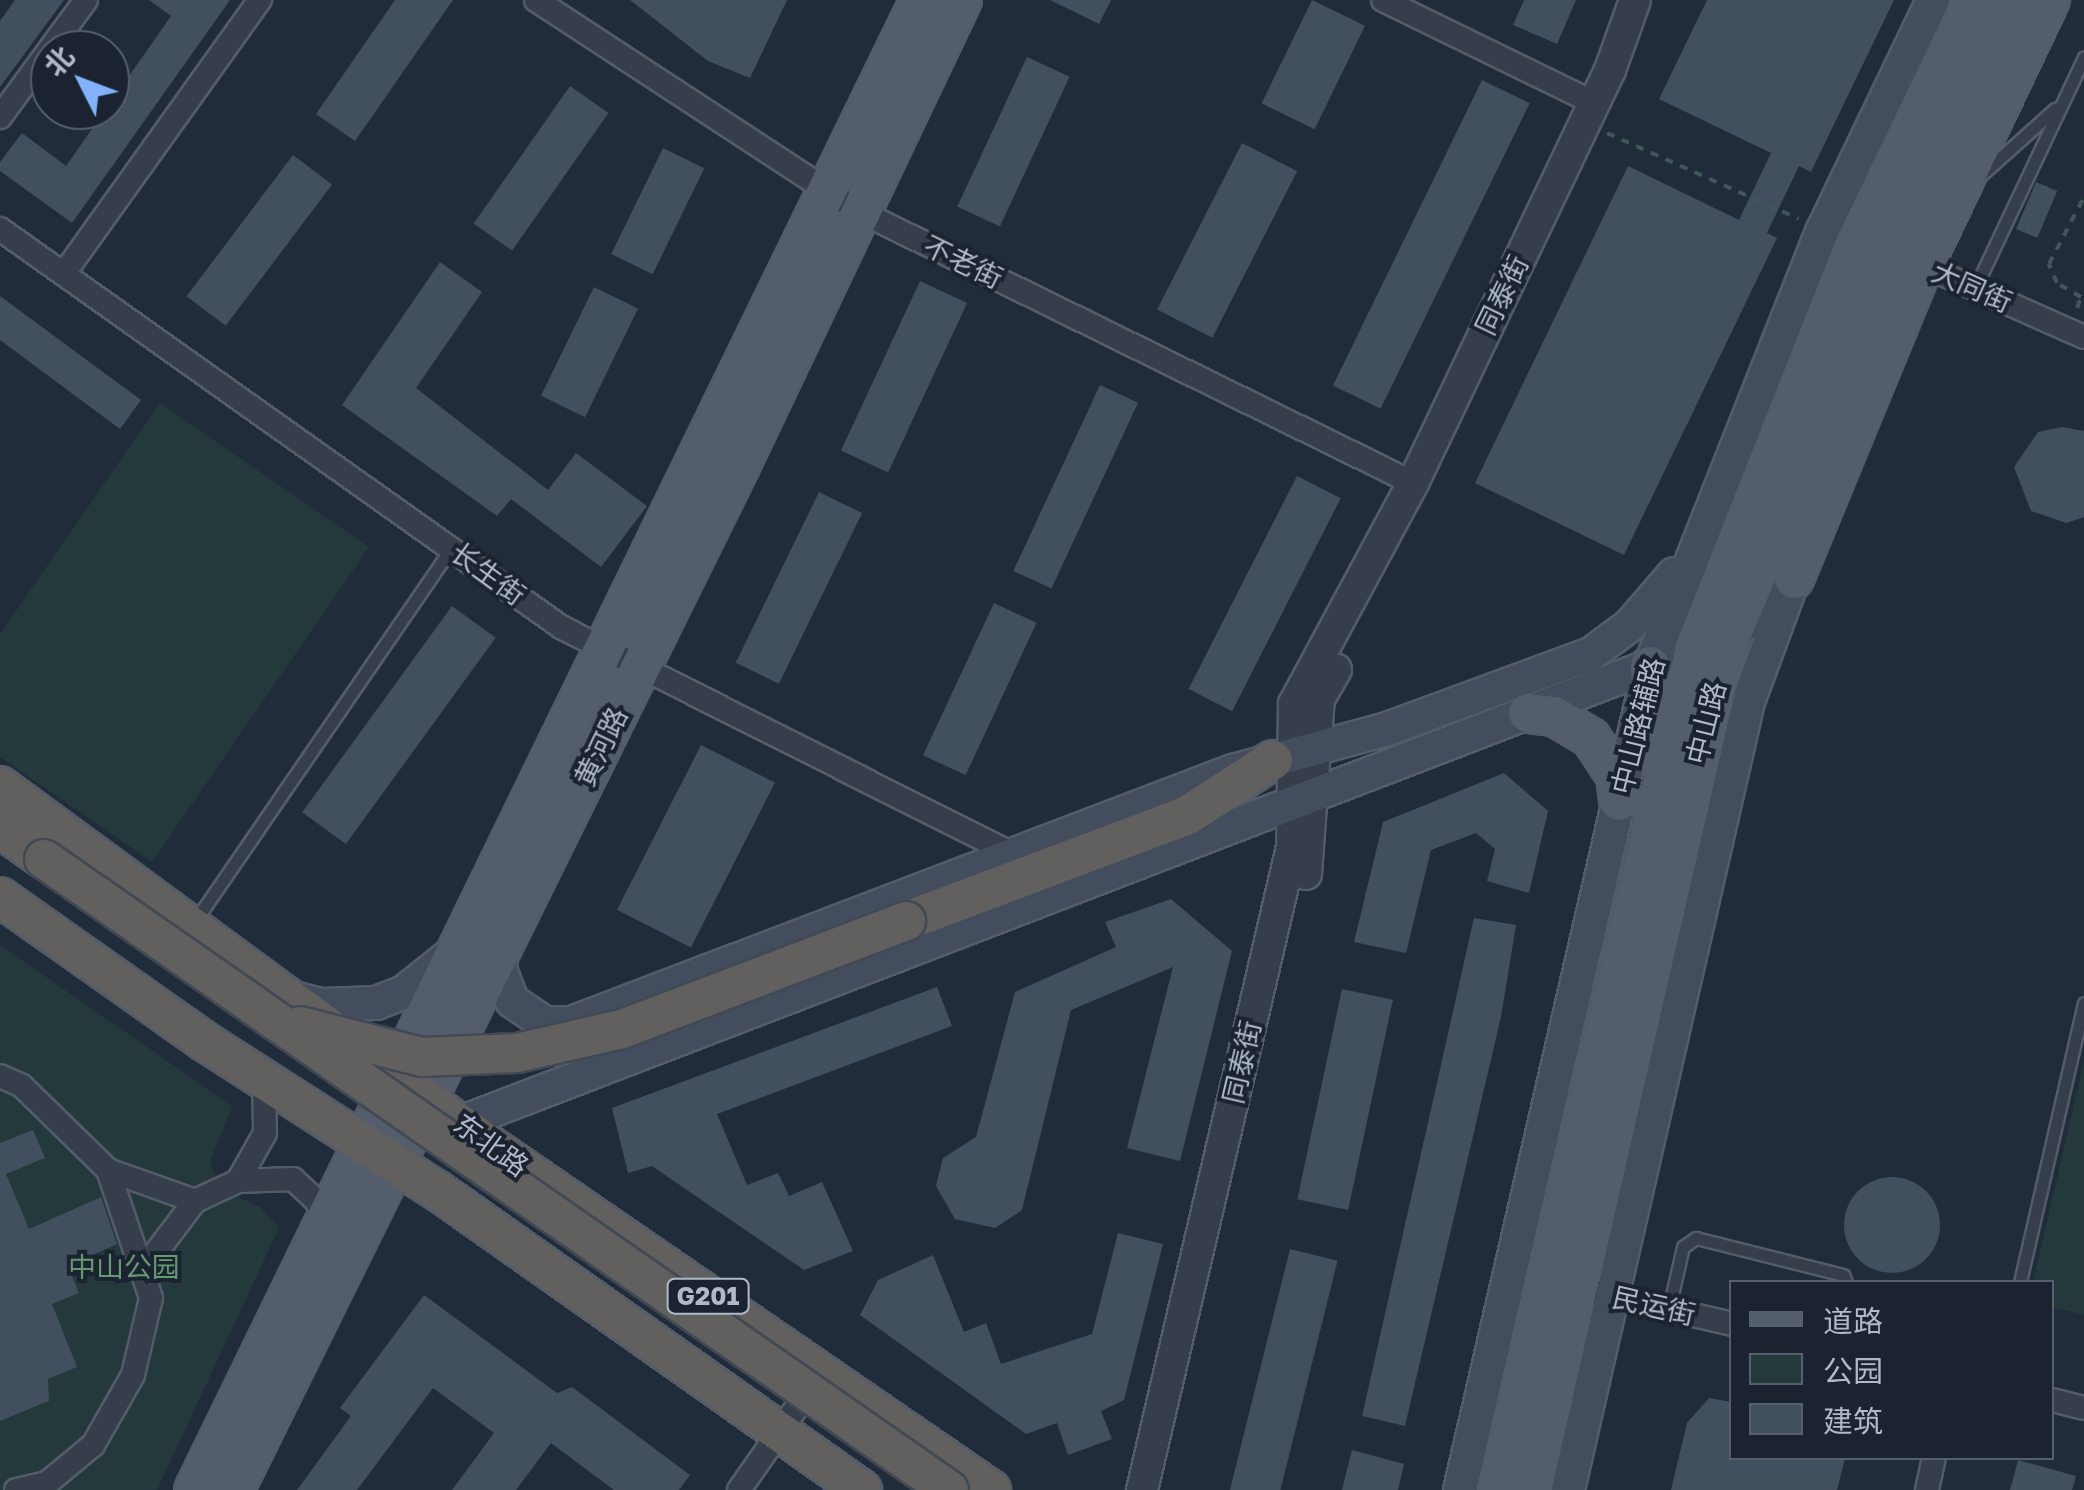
<!DOCTYPE html>
<meta charset="utf-8">
<style>
body{margin:0}
#map{position:relative;width:2084px;height:1490px;overflow:hidden;background:#212c3a;font-family:"Golos Text","Noto Sans SC",sans-serif}
div>[style]{position:absolute}
.green>*{inset:0;background:#23393b}
.building>*{inset:0;background:#424f5f;transform-origin:0 0}
.round{border-radius:50%}
.path>*{height:4px;margin-top:-2px;transform-origin:0;background:repeating-linear-gradient(90deg,#415658 0 8px,transparent 0 16px)}
.roads{filter:drop-shadow(2px 0 #535c68) drop-shadow(-2px 0 #535c68) drop-shadow(0 2px #535c68) drop-shadow(0 -2px #535c68)}
.service>*{height:11px;margin:-5.5px;padding:0 5.5px;transform-origin:5.5px;border-radius:5.5px;background:#353e4a}
.minor>*{height:22px;margin:-11px;padding:0 11px;transform-origin:11px;border-radius:11px;background:#353e4a}
.tertiary>*{height:30px;margin:-15px;padding:0 15px;transform-origin:15px;border-radius:15px;background:#353e4a}
.secondary>*{height:32px;margin:-16px;padding:0 16px;transform-origin:16px;border-radius:16px;background:#434d5e}
.primary>*{height:38px;margin:-19px;padding:0 19px;transform-origin:19px;border-radius:19px;background:#535d6b}
.trunk>*{height:38px;margin:-19px;padding:0 19px;transform-origin:19px;border-radius:19px;background:#62605e}
.bridges{filter:drop-shadow(2px 0 #404955) drop-shadow(-2px 0 #404955) drop-shadow(0 2px #404955) drop-shadow(0 -2px #404955)}
.trunk-bridge>*{height:38px;margin:-19px;padding:0 19px;transform-origin:19px;border-radius:19px;background:#62605e}
span{translate:-50% -50%;white-space:nowrap;text-align:center;line-height:1.15;-webkit-text-stroke:8px #1a232f;paint-order:stroke}
.shield-label span{padding:2px 8px;background:#1a232f;border:2px solid;border-radius:8px;-webkit-text-stroke-width:0}
.shield-label{font-size:25px;color:#b0b9c7;font-weight:700}
.street-label{font-size:28px;color:#b0b9c7}
.park-label{font-size:28px;color:#669871}
.legend{position:absolute;left:1729px;top:1280px;width:325px;height:180px;box-sizing:border-box;background:#1a232f;border:2px solid #565f6c;margin:0;padding:12px 18px;list-style:none;font-size:30px;color:#b0b9c7}
.legend li{display:flex;align-items:center;gap:20px;height:50px}
.legend b{width:50px;border:2px solid #565f6c}
.north{position:absolute;left:30px;top:30px;width:100px;height:100px;box-sizing:border-box;background:#1a232f;border:2px solid #565f6c;border-radius:50%;rotate:312deg;font-size:28px;font-weight:700;line-height:40px;text-align:center;color:#b0b9c7}
.north::after{content:'';display:block;margin:auto;width:35px;height:45px;background:#82b2f9;clip-path:polygon(50% 0,100% 100%,50% 72%,0 100%)}
</style>
<div id="map">
<div class="green">
<i style="clip-path:polygon(160px 403px,369px 547px,152px 862px,0 757px,0 634px)"></i>
<i style="clip-path:polygon(0 945px,232px 1106px,210px 1162px,220px 1189px,260px 1207px,279px 1228px,157px 1490px,0 1490px)"></i>
<i style="clip-path:polygon(2084px 1061px,2084px 1315px,2052px 1307px,2052px 1282px,2033px 1282px)"></i>
</div>
<div class="building">
<i style="clip-path:polygon(15px 0,64px 0,0 87px,0 21px)"></i>
<i style="clip-path:polygon(149px 0,230px 0,72px 223px,0 171px,0 162px,22px 133px,66px 166px,171px 16px)"></i>
<i style="clip-path:polygon(395px 0,453px 0,355px 141px,316px 114px)"></i>
<i style="clip-path:polygon(630px 0,787px 0,750px 78px,708px 61px)"></i>
<i style="clip-path:polygon(1050px 0,1111px 0,1099px 24px)"></i>
<i style="left:1312px;top:0;width:59px;height:115px;rotate:26deg"></i>
<i style="clip-path:polygon(1524px 0,1576px 0,1557px 44px,1513px 25px)"></i>
<i style="clip-path:polygon(1707px 0,1894px 0,1811px 172px,1799px 166px,1767px 233px,1777px 238px,1624px 555px,1475px 483px,1628px 166px,1739px 220px,1771px 153px,1659px 99px)"></i>
<i style="left:1027px;top:57px;width:47px;height:165px;rotate:25deg"></i>
<i style="left:1482px;top:80px;width:53px;height:340px;rotate:26deg"></i>
<i style="left:570px;top:86px;width:47px;height:168px;rotate:35deg"></i>
<i style="left:1242px;top:143px;width:62px;height:187px;rotate:27deg"></i>
<i style="left:663px;top:148px;width:46px;height:118px;rotate:26deg"></i>
<i style="left:293px;top:155px;width:49px;height:177px;rotate:37deg"></i>
<i style="left:2036px;top:182px;width:23px;height:51px;rotate:23deg"></i>
<i style="clip-path:polygon(440px 262px,482px 292px,416px 388px,548px 490px,576px 453px,647px 506px,601px 567px,511px 499px,497px 516px,342px 405px)"></i>
<i style="left:920px;top:281px;width:52px;height:187px;rotate:25deg"></i>
<i style="left:594px;top:287px;width:49px;height:121px;rotate:26deg"></i>
<i style="clip-path:polygon(0 296px,141px 400px,120px 429px,0 340px)"></i>
<i style="left:1100px;top:385px;width:42px;height:205px;rotate:25deg"></i>
<i style="clip-path:polygon(2062px 427px,2084px 431px,2084px 517px,2066px 523px,2031px 511px,2014px 467px,2038px 432px)"></i>
<i style="left:1297px;top:476px;width:49px;height:239px;rotate:27deg"></i>
<i style="left:819px;top:492px;width:48px;height:190px;rotate:26deg"></i>
<i style="left:994px;top:603px;width:47px;height:168px;rotate:25deg"></i>
<i style="left:452px;top:606px;width:54px;height:255px;rotate:36deg"></i>
<i style="left:701px;top:745px;width:83px;height:185px;rotate:27deg"></i>
<i style="clip-path:polygon(1504px 773px,1548px 811px,1529px 893px,1487px 881px,1495px 849px,1476px 833px,1431px 850px,1406px 953px,1354px 942px,1383px 822px)"></i>
<i style="clip-path:polygon(1171px 899px,1232px 951px,1180px 1161px,1127px 1148px,1173px 967px,1071px 1010px,1022px 1210px,995px 1228px,955px 1219px,936px 1186px,943px 1158px,976px 1137px,1015px 992px,1116px 947px,1105px 922px)"></i>
<i style="clip-path:polygon(1474px 918px,1516px 925px,1501px 1017px,1405px 1426px,1362px 1416px)"></i>
<i style="clip-path:polygon(937px 987px,952px 1026px,717px 1114px,747px 1185px,778px 1173px,789px 1196px,822px 1182px,853px 1251px,804px 1270px,652px 1166px,628px 1173px,612px 1108px)"></i>
<i style="left:1342px;top:989px;width:52px;height:215px;rotate:12deg"></i>
<i style="clip-path:polygon(33px 1130px,45px 1158px,6px 1174px,29px 1229px,101px 1197px,117px 1244px,68px 1266px,79px 1293px,52px 1304px,77px 1367px,48px 1379px,49px 1401px,0 1421px,0 1143px)"></i>
<i class="round" style="left:1844px;top:1177px;width:96px;height:96px"></i>
<i style="clip-path:polygon(1118px 1233px,1163px 1244px,1124px 1400px,1101px 1411px,1112px 1439px,1068px 1455px,1057px 1423px,1026px 1434px,860px 1315px,878px 1280px,933px 1255px,964px 1332px,986px 1323px,1001px 1364px,1092px 1334px)"></i>
<i style="left:1290px;top:1249px;width:49px;height:248px;rotate:14deg"></i>
<i style="clip-path:polygon(424px 1295px,557px 1393px,572px 1387px,690px 1475px,679px 1490px,614px 1490px,551px 1443px,516px 1490px,452px 1490px,494px 1433px,433px 1388px,357px 1490px,297px 1490px,351px 1416px,340px 1408px)"></i>
<i style="clip-path:polygon(1709px 1398px,1732px 1402px,1732px 1458px,1845px 1458px,1837px 1490px,1671px 1490px,1687px 1423px)"></i>
<i style="clip-path:polygon(1352px 1450px,1404px 1464px,1398px 1490px,1342px 1490px)"></i>
<i style="clip-path:polygon(2018px 1460px,2076px 1476px,2072px 1490px,2010px 1490px)"></i>
</div>
<div class="path">
<i style="left:1607px;top:133px;width:210px;rotate:24.1deg"></i>
<i style="left:2026px;top:233px;width:51px;rotate:-66.9deg"></i>
<i style="left:2077px;top:308px;width:12px;rotate:-70deg"></i>
<i style="left:2081px;top:297px;width:28px;rotate:-150deg"></i>
<i style="left:2057px;top:283px;width:21px;rotate:-113deg"></i>
<i style="left:2049px;top:264px;width:76px;rotate:-62.4deg"></i>
</div>
<div class="roads">
<div class="service">
<i style="left:1980px;top:176px;width:101px;rotate:-41.8deg"></i>
<i style="left:1975px;top:288px;width:255px;rotate:-64.7deg"></i>
<i style="left:195px;top:921px;width:452px;rotate:-55.5deg"></i>
<i style="left:2020px;top:1282px;width:286px;rotate:-77.1deg"></i>
<i style="left:1669px;top:1308px;width:63px;rotate:-77.1deg"></i>
<i style="left:1683px;top:1247px;width:16px;rotate:-35deg"></i>
<i style="left:1696px;top:1238px;width:152px;rotate:14.1deg"></i>
<i style="left:1843px;top:1275px;width:8px;rotate:67deg"></i>
</div>
<div class="minor">
<i style="left:536px;top:0;width:384px;rotate:33.2deg"></i>
<i style="left:857px;top:210px;width:619px;rotate:26.15deg"></i>
<i style="left:1383px;top:0;width:235px;rotate:26deg"></i>
<i style="left:0;top:117px;width:145px;rotate:-53.7deg"></i>
<i style="left:0;top:229px;width:688px;rotate:35.35deg"></i>
<i style="left:561px;top:627px;width:507px;rotate:26.72deg"></i>
<i style="left:1913px;top:261px;width:187px;rotate:24deg"></i>
<i style="left:65px;top:272px;width:335px;rotate:-54.4deg"></i>
<i style="left:0;top:1076px;width:24px;rotate:24deg"></i>
<i style="left:22px;top:1086px;width:120px;rotate:44.3deg"></i>
<i style="left:108px;top:1170px;width:135px;rotate:71.4deg"></i>
<i style="left:151px;top:1298px;width:79px;rotate:103.2deg"></i>
<i style="left:133px;top:1375px;width:81px;rotate:119.7deg"></i>
<i style="left:93px;top:1445px;width:60px;rotate:140.4deg"></i>
<i style="left:47px;top:1483px;width:32px;rotate:167deg"></i>
<i style="left:108px;top:1170px;width:92px;rotate:19.6deg"></i>
<i style="left:195px;top:1201px;width:47px;rotate:-24.9deg"></i>
<i style="left:238px;top:1181px;width:55px;rotate:-2.1deg"></i>
<i style="left:293px;top:1179px;width:33px;rotate:43deg"></i>
<i style="left:317px;top:1201px;width:23px;rotate:70deg"></i>
<i style="left:238px;top:1181px;width:55px;rotate:-60.6deg"></i>
<i style="left:265px;top:1133px;width:53px;rotate:-91.1deg"></i>
<i style="left:145px;top:1267px;width:83px;rotate:-52.9deg"></i>
<i style="left:1598px;top:1293px;width:138px;rotate:13deg"></i>
<i style="left:2052px;top:1400px;width:33px;rotate:14deg"></i>
<i style="left:739px;top:1490px;width:129px;rotate:-55.1deg"></i>
<i style="left:1927px;top:1490px;width:33px;rotate:-78deg"></i>
</div>
<div class="tertiary">
<i style="left:1306px;top:874px;width:175px;rotate:-85.8deg"></i>
<i style="left:1319px;top:699px;width:34px;rotate:-60deg"></i>
<i style="left:1142px;top:1490px;width:660px;rotate:-76.87deg"></i>
<i style="left:1292px;top:847px;width:143px;rotate:-89.2deg"></i>
<i style="left:1294px;top:704px;width:251px;rotate:-61.7deg"></i>
<i style="left:1413px;top:483px;width:458px;rotate:-64.5deg"></i>
<i style="left:1610px;top:70px;width:74px;rotate:-70.3deg"></i>
</div>
<div class="secondary">
<i style="left:1725px;top:637px;width:49px;rotate:-33.4deg"></i>
<i style="left:1766px;top:610px;width:42px;rotate:-47.9deg"></i>
<i style="left:502px;top:947px;width:22px;rotate:95deg"></i>
<i style="left:500px;top:969px;width:34px;rotate:69deg"></i>
<i style="left:512px;top:1001px;width:40px;rotate:34deg"></i>
<i style="left:545px;top:1023px;width:24px;rotate:2deg"></i>
<i style="left:569px;top:1024px;width:711px;rotate:-20.86deg"></i>
<i style="left:1233px;top:771px;width:160px;rotate:-15.3deg"></i>
<i style="left:1387px;top:729px;width:217px;rotate:-20.2deg"></i>
<i style="left:1591px;top:654px;width:49px;rotate:-36.6deg"></i>
<i style="left:1630px;top:625px;width:67px;rotate:-49.2deg"></i>
<i style="left:293px;top:998px;width:30px;rotate:14deg"></i>
<i style="left:322px;top:1005px;width:54px;rotate:-2.1deg"></i>
<i style="left:376px;top:1003px;width:30px;rotate:-21deg"></i>
<i style="left:404px;top:992px;width:63px;rotate:-38.5deg"></i>
<i style="left:442px;top:1130px;width:1310px;rotate:-21.02deg"></i>
<i style="left:1460px;top:1490px;width:846px;rotate:-77.02deg"></i>
<i style="left:1650px;top:666px;width:467px;rotate:-68.4deg"></i>
<i style="left:1822px;top:232px;width:257px;rotate:-64.4deg"></i>
<i style="left:1568px;top:1490px;width:808px;rotate:-77.13deg"></i>
<i style="left:1748px;top:702px;width:116px;rotate:-69.8deg"></i>
</div>
<div class="primary">
<i style="left:1794px;top:579px;width:339px;rotate:-67.6deg"></i>
<i style="left:1923px;top:266px;width:295px;rotate:-64.5deg"></i>
<i style="left:1650px;top:666px;width:88px;rotate:86.7deg"></i>
<i style="left:1528px;top:713px;width:26px;rotate:7deg"></i>
<i style="left:1554px;top:716px;width:43px;rotate:30.7deg"></i>
<i style="left:1591px;top:738px;width:45px;rotate:56.7deg"></i>
<i style="left:1616px;top:776px;width:25px;rotate:83deg"></i>
<i style="left:194px;top:1490px;width:1657px;rotate:-64.02deg"></i>
<i style="left:234px;top:1490px;width:1142px;rotate:-63.7deg"></i>
<i style="left:740px;top:466px;width:516px;rotate:-64.53deg"></i>
<i style="left:1500px;top:1490px;width:863px;rotate:-76.95deg"></i>
<i style="left:1695px;top:649px;width:443px;rotate:-68.3deg"></i>
<i style="left:1859px;top:237px;width:263px;rotate:-64.1deg"></i>
<i style="left:1531px;top:1490px;width:865px;rotate:-76.98deg"></i>
<i style="left:1726px;top:647px;width:429px;rotate:-67deg"></i>
<i style="left:1894px;top:252px;width:279px;rotate:-64.7deg"></i>
</div>
<div class="trunk">
<i style="left:0;top:786px;width:591px;rotate:36.33deg"></i>
<i style="left:476px;top:1136px;width:625px;rotate:34.5deg"></i>
<i style="left:0;top:828px;width:54px;rotate:35.2deg"></i>
<i style="left:0;top:897px;width:250px;rotate:35.2deg"></i>
<i style="left:204px;top:1041px;width:278px;rotate:32.7deg"></i>
<i style="left:438px;top:1191px;width:519px;rotate:35.19deg"></i>
<i style="left:906px;top:921px;width:301px;rotate:-20.6deg"></i>
<i style="left:1188px;top:815px;width:101px;rotate:-32.9deg"></i>
</div>
</div>
<div class="bridges">
<div class="trunk-bridge">
<i style="left:44px;top:859px;width:1103px;rotate:34.89deg"></i>
<i style="left:300px;top:1026px;width:126px;rotate:14.3deg"></i>
<i style="left:422px;top:1057px;width:95px;rotate:-2.4deg"></i>
<i style="left:517px;top:1053px;width:108px;rotate:-12.9deg"></i>
<i style="left:622px;top:1029px;width:304px;rotate:-20.8deg"></i>
</div>
</div>
<div class="shield-label">
<span style="left:708px;top:1296px">G201</span>
</div>
<div class="street-label">
<span style="left:963px;top:262px;rotate:26deg">不老街</span>
<span style="left:1972px;top:287px;rotate:24deg">大同街</span>
<span style="left:1502px;top:295px;rotate:-64deg">同泰街</span>
<span style="left:488px;top:574px;rotate:36deg">长生街</span>
<span style="left:1706px;top:723px;rotate:-76deg">中山路</span>
<span style="left:1638px;top:726px;rotate:-76deg">中山路辅路</span>
<span style="left:601px;top:747px;rotate:-64deg">黄河路</span>
<span style="left:1242px;top:1062px;rotate:-77deg">同泰街</span>
<span style="left:491px;top:1145px;rotate:36deg">东北路</span>
<span style="left:1654px;top:1306px;rotate:13deg">民运街</span>
</div>
<div class="park-label">
<span style="left:124px;top:1267px">中山公园</span>
</div>
<ul class="legend">
<li><b style="height:12px;background:#535d6b"></b>道路</li>
<li><b style="height:28px;background:#23393b"></b>公园</li>
<li><b style="height:28px;background:#424f5f"></b>建筑</li>
</ul>
<div class="north">北</div>
</div>
